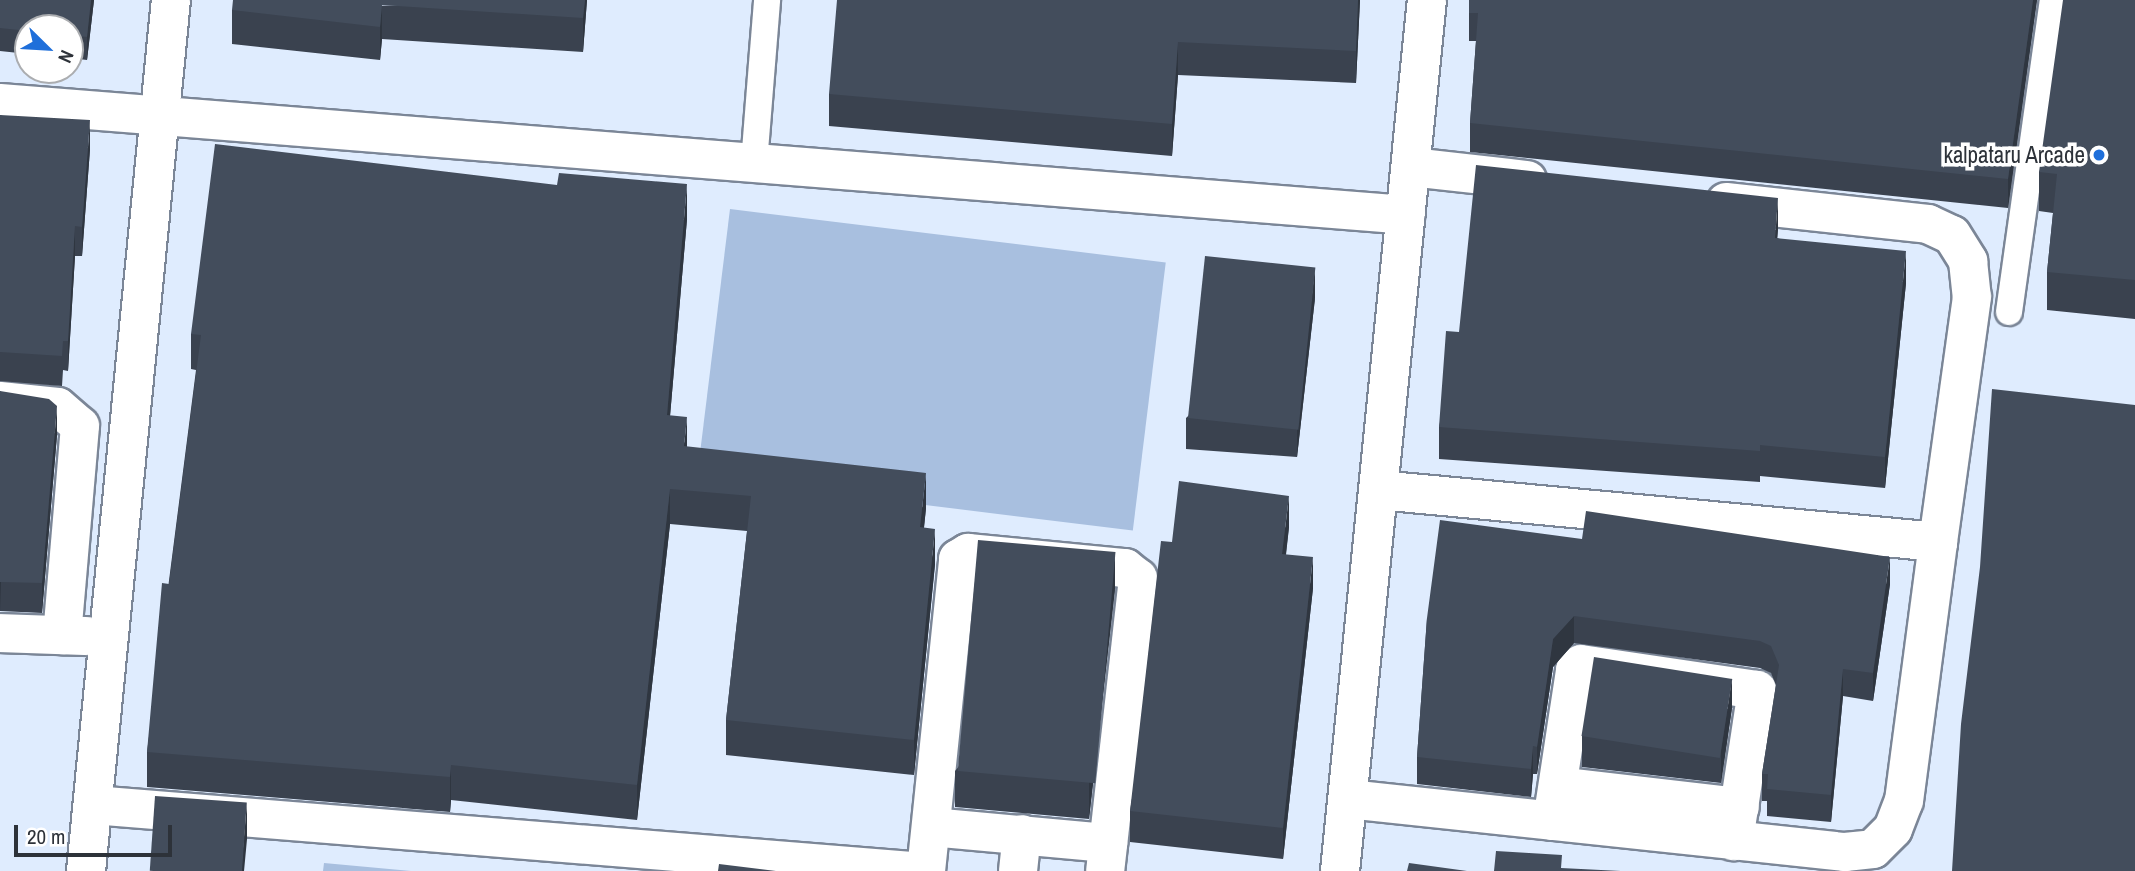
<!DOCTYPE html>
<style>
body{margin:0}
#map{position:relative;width:2135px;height:871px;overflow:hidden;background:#dfecfe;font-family:"Archivo Narrow",sans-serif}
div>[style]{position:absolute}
.green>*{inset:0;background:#a8bfdf;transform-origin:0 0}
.roads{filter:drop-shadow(2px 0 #7b8697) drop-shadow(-2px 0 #7b8697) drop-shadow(0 2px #7b8697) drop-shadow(0 -2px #7b8697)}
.lane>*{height:26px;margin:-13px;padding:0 13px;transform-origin:13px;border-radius:13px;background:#fff}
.street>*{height:38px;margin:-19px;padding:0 19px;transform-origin:19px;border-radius:19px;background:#fff}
.secondary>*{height:38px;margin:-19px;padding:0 19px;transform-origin:19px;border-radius:19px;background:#fff}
.wall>*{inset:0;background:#3a424f}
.shaded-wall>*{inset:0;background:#2f3640}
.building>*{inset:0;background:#434d5c;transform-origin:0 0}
.dots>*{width:19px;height:19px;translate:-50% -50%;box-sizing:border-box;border:4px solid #fff;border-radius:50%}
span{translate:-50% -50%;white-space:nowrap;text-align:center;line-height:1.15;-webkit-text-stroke:7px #fff;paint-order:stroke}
.poi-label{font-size:23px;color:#2d3239}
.right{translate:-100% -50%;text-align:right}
.north{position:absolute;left:14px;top:14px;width:70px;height:70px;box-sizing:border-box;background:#fff;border:2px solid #abadb0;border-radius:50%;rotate:114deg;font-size:19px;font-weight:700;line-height:28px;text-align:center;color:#2d3239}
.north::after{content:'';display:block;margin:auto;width:24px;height:32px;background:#1f6fda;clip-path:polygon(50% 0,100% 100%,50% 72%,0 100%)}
.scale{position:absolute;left:14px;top:825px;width:158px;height:32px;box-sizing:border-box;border:4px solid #2d3239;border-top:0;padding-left:9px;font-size:21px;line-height:24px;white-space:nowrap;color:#2d3239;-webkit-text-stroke:5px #fff;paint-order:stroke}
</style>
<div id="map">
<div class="green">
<i style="left:730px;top:209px;width:439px;height:270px;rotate:7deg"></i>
<i style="clip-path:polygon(324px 863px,411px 871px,323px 871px)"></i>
</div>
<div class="roads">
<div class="lane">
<i style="left:754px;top:163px;width:164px;rotate:-85.4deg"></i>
<i style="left:2009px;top:312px;width:315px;rotate:-82deg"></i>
</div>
<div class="street">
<i style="left:0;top:103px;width:1410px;rotate:4.55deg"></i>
<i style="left:1411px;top:167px;width:117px;rotate:6.4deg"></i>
<i style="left:1726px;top:202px;width:203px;rotate:6.2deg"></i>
<i style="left:1928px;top:224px;width:26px;rotate:25deg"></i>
<i style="left:1952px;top:235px;width:31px;rotate:58deg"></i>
<i style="left:1968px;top:261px;width:36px;rotate:84deg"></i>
<i style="left:1972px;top:297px;width:247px;rotate:97.9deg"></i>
<i style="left:0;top:401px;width:58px;rotate:5.9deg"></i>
<i style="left:58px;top:407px;width:29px;rotate:41deg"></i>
<i style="left:80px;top:426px;width:210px;rotate:94.9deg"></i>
<i style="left:0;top:633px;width:87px;rotate:2deg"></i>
<i style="left:1558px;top:786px;width:183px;rotate:6.6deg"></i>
<i style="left:1348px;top:799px;width:500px;rotate:6.1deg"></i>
<i style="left:1845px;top:852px;width:28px;rotate:-6deg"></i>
<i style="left:1873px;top:849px;width:28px;rotate:-45deg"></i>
<i style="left:1893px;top:829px;width:30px;rotate:-69deg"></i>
<i style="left:1904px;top:801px;width:261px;rotate:-82.5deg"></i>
<i style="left:1938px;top:542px;width:562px;rotate:-174.69deg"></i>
<i style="left:93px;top:805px;width:821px;rotate:4.61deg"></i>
<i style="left:1552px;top:821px;width:153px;rotate:-81.3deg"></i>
<i style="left:1575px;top:670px;width:8px;rotate:-45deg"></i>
<i style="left:1581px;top:664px;width:178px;rotate:8.4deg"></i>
<i style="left:1757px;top:690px;width:153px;rotate:98.7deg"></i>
<i style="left:931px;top:827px;width:178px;rotate:5.2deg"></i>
<i style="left:926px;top:871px;width:314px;rotate:-84.1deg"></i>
<i style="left:958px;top:559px;width:12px;rotate:-31deg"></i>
<i style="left:968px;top:553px;width:158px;rotate:5.5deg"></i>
<i style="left:1125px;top:568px;width:16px;rotate:38deg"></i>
<i style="left:1138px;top:578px;width:295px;rotate:96.4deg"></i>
<i style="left:1018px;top:871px;width:37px;rotate:-84deg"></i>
<i style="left:1340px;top:871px;width:875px;rotate:-84.3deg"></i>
</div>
<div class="secondary">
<i style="left:86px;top:871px;width:875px;rotate:-84.43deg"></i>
</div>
</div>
<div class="wall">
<i style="clip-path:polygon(0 0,94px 0,87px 60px,70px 58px,70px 28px,28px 28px,28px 54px,0 51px)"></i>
<i style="clip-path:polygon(587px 0,583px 52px,382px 39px,380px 60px,232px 44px,232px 10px)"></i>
<i style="clip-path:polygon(1360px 0,1356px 83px,1178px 75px,1172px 156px,829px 126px,829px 94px)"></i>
<i style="clip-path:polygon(2037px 0,2008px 208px,1470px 152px,1470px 123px,1476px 41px,1469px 41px,1469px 13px)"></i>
<i style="clip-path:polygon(2135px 0,2135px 319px,2047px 310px,2047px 272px,2053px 213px,2039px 211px,2039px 172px)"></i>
<i style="clip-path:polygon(0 115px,90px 149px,82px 256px,75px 256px,68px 371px,63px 370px,62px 386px,0 381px)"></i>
<i style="clip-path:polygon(687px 219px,670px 416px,687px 447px,926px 508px,924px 528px,935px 564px,914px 775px,726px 755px,726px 720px,747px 531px,670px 524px,637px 820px,451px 800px,450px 812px,147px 787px,147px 752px,196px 370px,191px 369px,191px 334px)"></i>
<i style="clip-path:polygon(1778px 229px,1777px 238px,1906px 283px,1885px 488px,1760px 476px,1760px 482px,1439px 459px,1439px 427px,1459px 332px)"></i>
<i style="clip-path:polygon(1315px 298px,1297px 457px,1186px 449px,1186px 418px)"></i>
<i style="clip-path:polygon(0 391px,57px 435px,42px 613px,0 611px)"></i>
<i style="clip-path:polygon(1289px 527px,1286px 555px,1313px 588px,1283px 859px,1130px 842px,1130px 811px,1172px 542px)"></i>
<i style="clip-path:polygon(1890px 584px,1873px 701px,1843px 696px,1831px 822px,1767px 816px,1767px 801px,1762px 801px,1762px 774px,1776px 685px,1771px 673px,1760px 668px,1574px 643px,1553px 667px,1537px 774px,1533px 774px,1531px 797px,1417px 784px,1417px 757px,1427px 618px)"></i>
<i style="clip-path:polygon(1115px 589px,1089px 819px,955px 807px,955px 771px)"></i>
<i style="clip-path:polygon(1732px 708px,1721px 783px,1582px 767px,1582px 736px)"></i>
</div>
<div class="shaded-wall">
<i style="clip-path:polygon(91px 0,94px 0,87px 60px,87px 37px)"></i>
<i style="clip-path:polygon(585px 0,587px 0,583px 52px,583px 18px)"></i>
<i style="clip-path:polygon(1358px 0,1360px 0,1356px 83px,1356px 51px)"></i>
<i style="clip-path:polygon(2033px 0,2037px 0,2008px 208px,2008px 179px)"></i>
<i style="clip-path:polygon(382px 5px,382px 39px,380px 60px,380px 27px)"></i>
<i style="clip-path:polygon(1178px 42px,1178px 75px,1172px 156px,1172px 124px)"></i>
<i style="clip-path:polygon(90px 120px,90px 149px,82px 256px,82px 227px)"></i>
<i style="clip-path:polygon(687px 184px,687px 219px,667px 451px,667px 415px)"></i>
<i style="clip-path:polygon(1778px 198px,1778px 229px,1775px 270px,1775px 238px)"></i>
<i style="clip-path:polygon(75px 226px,75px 256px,68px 371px,68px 341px)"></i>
<i style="clip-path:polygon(1906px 251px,1906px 283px,1885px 488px,1885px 457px)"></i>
<i style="clip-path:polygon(1315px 268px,1315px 298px,1297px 457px,1297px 426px)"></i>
<i style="clip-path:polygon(57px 406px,57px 435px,42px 613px,42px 583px)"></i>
<i style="clip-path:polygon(687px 417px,687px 452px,684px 446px)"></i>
<i style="clip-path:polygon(926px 473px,926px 508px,920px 563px,920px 527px)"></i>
<i style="clip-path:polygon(670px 489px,670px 524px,637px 820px,637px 785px)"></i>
<i style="clip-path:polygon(1289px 496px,1289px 527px,1282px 585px,1282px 554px)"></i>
<i style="clip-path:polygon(935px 529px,935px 564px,914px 775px,914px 740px)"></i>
<i style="clip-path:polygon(1115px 553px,1115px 589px,1089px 819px,1089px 783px)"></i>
<i style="clip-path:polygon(1313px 557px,1313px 588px,1283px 859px,1283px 828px)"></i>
<i style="clip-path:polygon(1890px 557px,1890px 584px,1873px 701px,1873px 673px)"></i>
<i style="clip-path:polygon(0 582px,1px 582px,0 611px)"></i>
<i style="clip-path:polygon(1574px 616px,1574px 643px,1553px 667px,1537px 774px,1537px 747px,1553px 639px)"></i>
<i style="clip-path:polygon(1843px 669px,1843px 696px,1831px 822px,1831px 795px)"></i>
<i style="clip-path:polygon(1732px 678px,1732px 708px,1721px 783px,1721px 752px)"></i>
<i style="clip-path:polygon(1533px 746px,1533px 774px,1531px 797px,1531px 769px)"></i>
<i style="clip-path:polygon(451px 765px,451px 800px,450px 812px,450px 777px)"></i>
<i style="clip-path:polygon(247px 803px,247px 839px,244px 871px,241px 871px)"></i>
</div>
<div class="building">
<i style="clip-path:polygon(0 0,91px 0,87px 37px,70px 35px,70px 28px,28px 28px,28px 31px,0 28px)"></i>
<i style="clip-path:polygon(233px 0,585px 0,583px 18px,382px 5px,380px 27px,232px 10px)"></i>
<i style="clip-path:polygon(837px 0,1358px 0,1356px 51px,1178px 42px,1172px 124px,829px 94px)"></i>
<i style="clip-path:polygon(1469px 0,2033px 0,2008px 179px,1470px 123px,1478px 13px,1469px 13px)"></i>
<i style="clip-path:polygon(2063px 0,2135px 0,2135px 280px,2047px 272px,2057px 174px,2039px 172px)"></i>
<i style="clip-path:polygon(0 115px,90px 120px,82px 227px,75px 226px,68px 341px,63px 341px,62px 356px,0 352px)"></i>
<i style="clip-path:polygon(215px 144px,557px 185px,559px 173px,687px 184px,667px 415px,687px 417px,684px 446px,926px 473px,920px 527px,935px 529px,914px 740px,726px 720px,751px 496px,670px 489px,637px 785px,451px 765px,450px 777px,147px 752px,162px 583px,169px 584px,201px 335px,191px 334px)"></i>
<i style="clip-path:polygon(1476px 165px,1778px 198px,1775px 238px,1906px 251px,1885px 457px,1760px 445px,1760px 451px,1439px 427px,1446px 331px,1459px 332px)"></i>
<i style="left:1205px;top:256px;width:111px;height:163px;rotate:6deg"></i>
<i style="clip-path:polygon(1992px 389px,2135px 405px,2135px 871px,1952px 871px,1961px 724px,1980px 567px)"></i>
<i style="clip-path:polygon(0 391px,49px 399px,57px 406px,42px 583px,0 582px)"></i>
<i style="clip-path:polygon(1179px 481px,1289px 496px,1282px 554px,1313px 557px,1283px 828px,1130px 811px,1161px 541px,1172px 542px)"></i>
<i style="clip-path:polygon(1586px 511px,1890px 557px,1873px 673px,1843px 669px,1831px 795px,1767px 789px,1768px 774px,1762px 774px,1779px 665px,1771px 646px,1760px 641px,1574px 616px,1553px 639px,1537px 747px,1533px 746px,1531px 769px,1417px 757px,1427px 618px,1440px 520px,1582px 539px)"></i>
<i style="left:978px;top:540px;width:138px;height:232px;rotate:5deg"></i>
<i style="left:1594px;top:657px;width:140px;height:80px;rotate:9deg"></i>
<i style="left:155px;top:796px;width:92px;height:75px;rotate:4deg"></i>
<i style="clip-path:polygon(1496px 851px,1562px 855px,1561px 868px,1621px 871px,1494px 871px)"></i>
<i style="clip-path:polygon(1409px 863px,1467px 871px,1407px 871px)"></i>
<i style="clip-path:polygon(719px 864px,776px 871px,718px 871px)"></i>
</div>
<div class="dots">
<i style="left:2099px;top:155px;background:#1f6fda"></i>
</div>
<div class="poi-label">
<span class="right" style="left:2085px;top:155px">kalpataru Arcade</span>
</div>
<div class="north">N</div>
<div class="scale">20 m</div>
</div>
